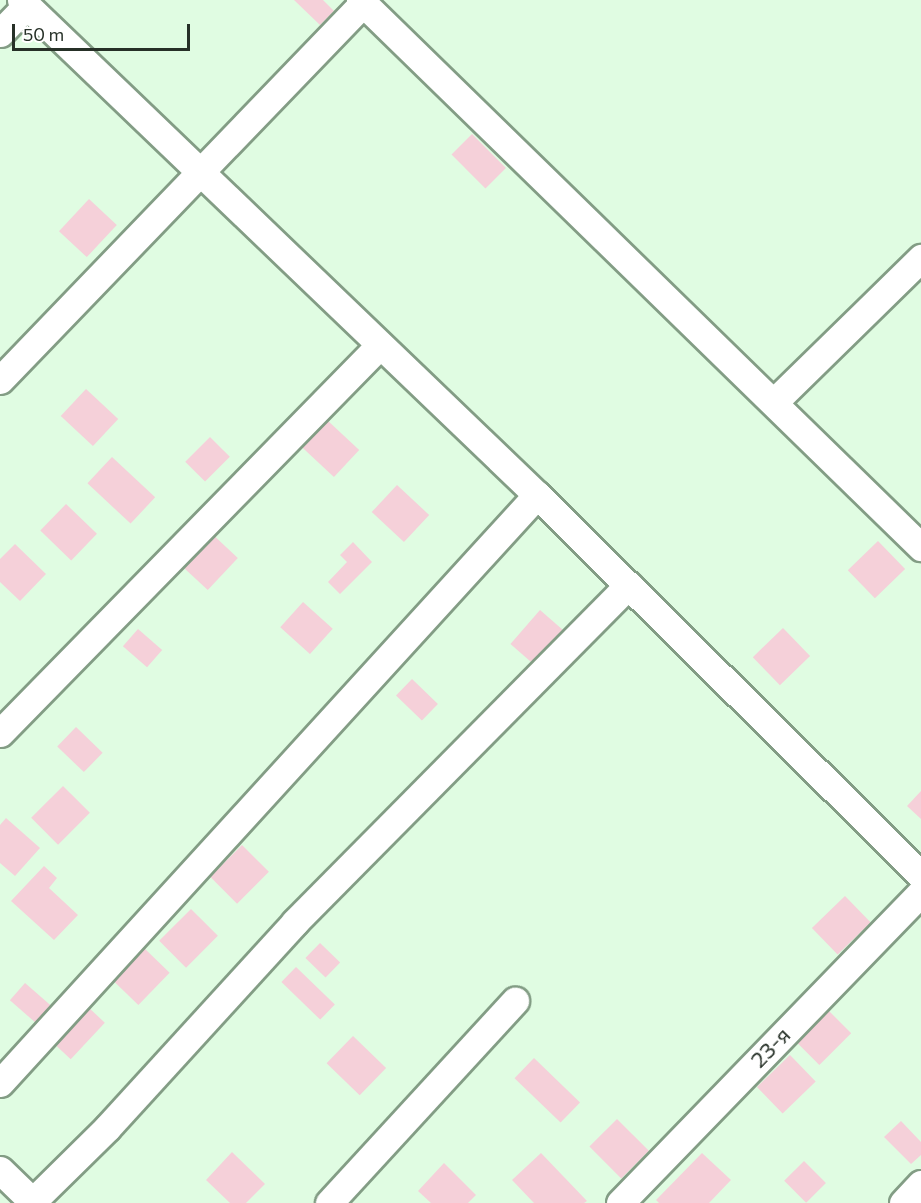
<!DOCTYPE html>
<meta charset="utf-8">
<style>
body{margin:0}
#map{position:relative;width:921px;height:1203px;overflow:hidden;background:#e0fce2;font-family:Commissioner,sans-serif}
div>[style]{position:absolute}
.building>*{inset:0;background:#f5d0d9;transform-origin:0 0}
.roads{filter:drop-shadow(2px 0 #839d85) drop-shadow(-2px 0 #839d85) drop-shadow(0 2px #839d85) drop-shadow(0 -2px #839d85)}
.minor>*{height:27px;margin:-13.5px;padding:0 13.5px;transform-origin:13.5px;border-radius:13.5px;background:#fff}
span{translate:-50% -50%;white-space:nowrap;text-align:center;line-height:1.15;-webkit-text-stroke:6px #fff;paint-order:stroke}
.street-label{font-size:22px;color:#263027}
.scale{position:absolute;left:12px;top:24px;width:178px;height:27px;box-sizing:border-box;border:3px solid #263027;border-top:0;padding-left:8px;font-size:18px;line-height:21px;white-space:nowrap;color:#263027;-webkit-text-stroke:4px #fff;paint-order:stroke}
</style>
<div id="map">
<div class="building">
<i style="clip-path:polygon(294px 0,323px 0,334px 11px,320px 25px)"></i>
<i style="left:472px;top:134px;width:48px;height:29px;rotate:45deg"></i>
<i style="left:89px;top:199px;width:38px;height:44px;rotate:43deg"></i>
<i style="left:86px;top:389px;width:44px;height:37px;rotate:43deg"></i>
<i style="left:327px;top:420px;width:44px;height:37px;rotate:43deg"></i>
<i style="left:210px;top:437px;width:28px;height:35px;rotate:45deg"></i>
<i style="left:112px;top:457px;width:59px;height:36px;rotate:43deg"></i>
<i style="left:397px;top:485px;width:44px;height:37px;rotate:43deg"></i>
<i style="left:66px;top:504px;width:43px;height:37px;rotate:44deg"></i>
<i style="left:210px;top:532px;width:38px;height:44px;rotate:43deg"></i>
<i style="left:878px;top:541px;width:39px;height:42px;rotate:46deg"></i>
<i style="clip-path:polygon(353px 542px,372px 562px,340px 594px,328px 582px,347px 562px,340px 555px)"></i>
<i style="clip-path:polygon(15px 544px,46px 574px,20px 601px,0 582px,0 559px)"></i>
<i style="left:303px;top:602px;width:40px;height:34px;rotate:42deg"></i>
<i style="left:540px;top:610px;width:38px;height:45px;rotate:41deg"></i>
<i style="left:783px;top:628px;width:39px;height:42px;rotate:46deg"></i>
<i style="left:138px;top:629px;width:32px;height:23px;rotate:41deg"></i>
<i style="left:412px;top:679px;width:36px;height:23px;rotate:44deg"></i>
<i style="left:76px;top:727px;width:37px;height:27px;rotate:44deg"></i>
<i style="left:63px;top:786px;width:38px;height:45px;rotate:45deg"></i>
<i style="clip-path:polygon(921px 791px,921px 819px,907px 806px)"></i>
<i style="clip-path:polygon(6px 818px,40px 848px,15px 876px,0 863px,0 825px)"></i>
<i style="left:242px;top:845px;width:38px;height:45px;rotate:45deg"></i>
<i style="clip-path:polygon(44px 866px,57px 878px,49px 888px,78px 915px,54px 940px,11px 901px)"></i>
<i style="left:845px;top:896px;width:37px;height:46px;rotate:46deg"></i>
<i style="left:191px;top:909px;width:38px;height:45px;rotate:45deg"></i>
<i style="left:320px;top:943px;width:28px;height:21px;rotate:44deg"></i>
<i style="left:143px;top:947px;width:37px;height:45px;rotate:44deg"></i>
<i style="left:296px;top:967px;width:54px;height:21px;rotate:44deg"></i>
<i style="left:25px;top:983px;width:35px;height:23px;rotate:41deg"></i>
<i style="left:88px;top:1007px;width:23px;height:50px;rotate:43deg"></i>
<i style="left:825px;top:1007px;width:37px;height:45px;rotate:45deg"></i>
<i style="left:353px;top:1036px;width:46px;height:38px;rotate:44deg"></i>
<i style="left:790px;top:1055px;width:37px;height:46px;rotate:46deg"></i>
<i style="left:534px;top:1058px;width:64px;height:28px;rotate:44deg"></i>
<i style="left:617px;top:1119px;width:45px;height:39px;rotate:45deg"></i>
<i style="clip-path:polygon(901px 1121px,921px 1142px,921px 1155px,911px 1164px,884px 1137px)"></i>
<i style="clip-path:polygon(232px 1152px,265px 1184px,246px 1203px,230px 1203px,206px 1180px)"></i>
<i style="clip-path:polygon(541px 1153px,587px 1201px,584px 1203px,534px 1203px,512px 1180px)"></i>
<i style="clip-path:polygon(702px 1153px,731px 1180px,709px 1203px,659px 1203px,656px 1200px)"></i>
<i style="left:804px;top:1161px;width:31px;height:28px;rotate:45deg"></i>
<i style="clip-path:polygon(444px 1163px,476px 1195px,468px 1203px,431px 1203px,418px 1191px)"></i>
</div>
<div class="roads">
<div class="minor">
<i style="left:21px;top:0;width:715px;rotate:43.81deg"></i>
<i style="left:537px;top:495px;width:540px;rotate:44.7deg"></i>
<i style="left:360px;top:0;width:784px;rotate:44.28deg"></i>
<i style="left:0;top:33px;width:37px;rotate:-46deg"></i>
<i style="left:0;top:380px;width:523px;rotate:-46.08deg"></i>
<i style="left:774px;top:402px;width:206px;rotate:-44.4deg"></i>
<i style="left:0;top:733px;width:543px;rotate:-45.6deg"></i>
<i style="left:0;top:1083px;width:796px;rotate:-47.6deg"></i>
<i style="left:0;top:1170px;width:47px;rotate:44.1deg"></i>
<i style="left:33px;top:1201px;width:105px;rotate:-44.6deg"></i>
<i style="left:108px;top:1127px;width:277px;rotate:-47.6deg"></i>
<i style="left:295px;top:922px;width:474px;rotate:-45.3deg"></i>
<i style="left:329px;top:1203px;width:275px;rotate:-47.4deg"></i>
<i style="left:620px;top:1203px;width:433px;rotate:-45.9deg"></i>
<i style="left:903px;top:1203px;width:26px;rotate:-47deg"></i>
</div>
</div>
<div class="street-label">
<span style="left:770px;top:1047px;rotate:-46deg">23-я</span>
</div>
<div class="scale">50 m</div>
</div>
